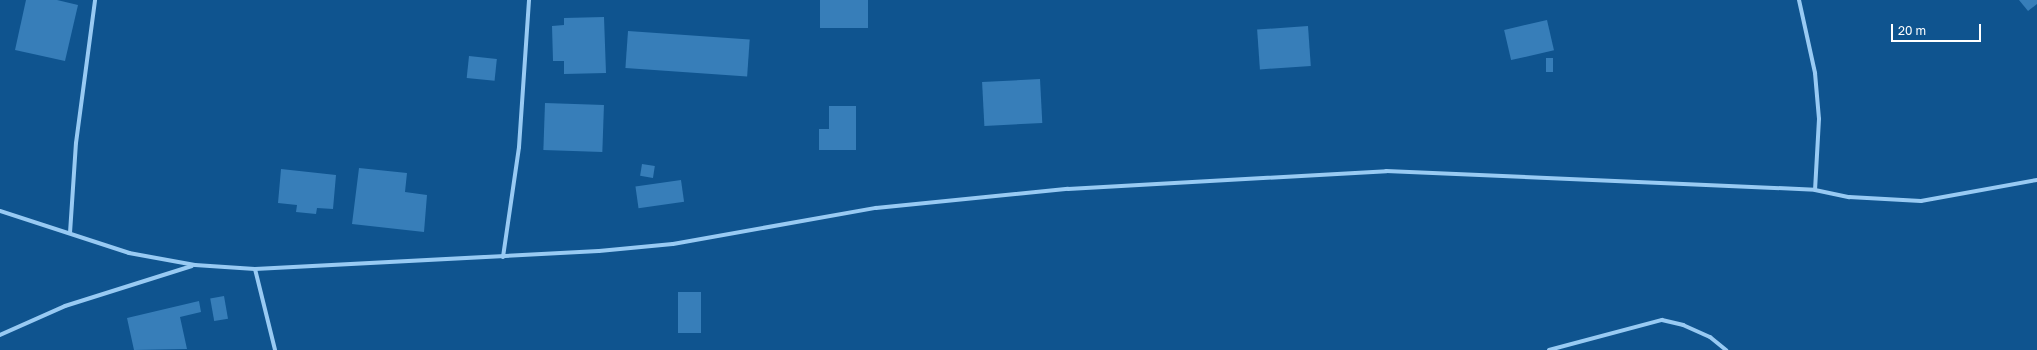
<!DOCTYPE html>
<style>
body{margin:0}
#map{position:relative;width:2037px;height:350px;overflow:hidden;background:#0f548f;font-family:"Golos Text",sans-serif}
div>[style]{position:absolute}
.building>*{inset:0;background:#377eb9;transform-origin:0 0}
.street>*{height:4px;margin:-2px;padding:0 2px;transform-origin:2px;border-radius:2px;background:#98caf3}
span{translate:-50% -50%;white-space:nowrap;text-align:center;line-height:1.15;-webkit-text-stroke:3px #0f548f;paint-order:stroke}
.scale{position:absolute;left:1891px;top:24px;width:90px;height:18px;box-sizing:border-box;border:2px solid #fff;border-top:0;padding-left:5px;font-size:12px;line-height:14px;white-space:nowrap;color:#fff;-webkit-text-stroke:3px #0f548f;paint-order:stroke}
</style>
<div id="map">
<div class="building">
<i style="clip-path:polygon(26px 0,57px 0,78px 5px,65px 61px,15px 50px)"></i>
<i style="left:820px;top:0;width:48px;height:28px"></i>
<i style="clip-path:polygon(2019px 0,2037px 0,2037px 4px,2028px 11px)"></i>
<i style="clip-path:polygon(604px 17px,606px 73px,564px 74px,564px 61px,553px 61px,552px 26px,564px 25px,564px 18px)"></i>
<i style="left:1547px;top:20px;width:31px;height:44px;rotate:77deg"></i>
<i style="left:1308px;top:26px;width:40px;height:51px;rotate:86deg"></i>
<i style="left:628px;top:31px;width:122px;height:37px;rotate:4deg"></i>
<i style="left:469px;top:56px;width:28px;height:22px;rotate:6deg"></i>
<i style="left:1546px;top:58px;width:7px;height:14px"></i>
<i style="left:1040px;top:79px;width:44px;height:58px;rotate:87deg"></i>
<i style="left:545px;top:103px;width:59px;height:47px;rotate:2deg"></i>
<i style="clip-path:polygon(829px 106px,856px 106px,856px 150px,819px 150px,819px 129px,829px 129px)"></i>
<i style="left:642px;top:164px;width:13px;height:12px;rotate:9deg"></i>
<i style="clip-path:polygon(359px 168px,407px 173px,405px 192px,427px 195px,424px 232px,352px 224px)"></i>
<i style="clip-path:polygon(281px 169px,336px 175px,333px 209px,317px 208px,316px 214px,296px 212px,297px 205px,278px 203px)"></i>
<i style="left:681px;top:180px;width:22px;height:46px;rotate:82deg"></i>
<i style="left:678px;top:292px;width:23px;height:41px"></i>
<i style="left:224px;top:296px;width:23px;height:14px;rotate:80deg"></i>
<i style="clip-path:polygon(199px 301px,201px 312px,180px 317px,187px 349px,134px 350px,127px 318px)"></i>
</div>
<div class="street">
<i style="left:1799px;top:0;width:75px;rotate:77.6deg"></i>
<i style="left:1815px;top:73px;width:46px;rotate:85deg"></i>
<i style="left:1819px;top:119px;width:71px;rotate:93.2deg"></i>
<i style="left:0;top:211px;width:136px;rotate:18deg"></i>
<i style="left:129px;top:253px;width:67px;rotate:10.3deg"></i>
<i style="left:195px;top:265px;width:60px;rotate:3.8deg"></i>
<i style="left:255px;top:269px;width:344px;rotate:-3deg"></i>
<i style="left:599px;top:251px;width:74px;rotate:-5.4deg"></i>
<i style="left:673px;top:244px;width:206px;rotate:-10.1deg"></i>
<i style="left:876px;top:208px;width:193px;rotate:-5.7deg"></i>
<i style="left:1068px;top:189px;width:319px;rotate:-3.2deg"></i>
<i style="left:1386px;top:171px;width:429px;rotate:2.5deg"></i>
<i style="left:1815px;top:190px;width:35px;rotate:12deg"></i>
<i style="left:1849px;top:197px;width:72px;rotate:3.2deg"></i>
<i style="left:1921px;top:201px;width:118px;rotate:-10.3deg"></i>
<i style="left:70px;top:233px;width:90px;rotate:-86.2deg"></i>
<i style="left:76px;top:143px;width:144px;rotate:-82.4deg"></i>
<i style="left:503px;top:257px;width:111px;rotate:-81.7deg"></i>
<i style="left:519px;top:147px;width:147px;rotate:-86.1deg"></i>
<i style="left:255px;top:269px;width:83px;rotate:76.1deg"></i>
<i style="left:0;top:335px;width:71px;rotate:-24deg"></i>
<i style="left:65px;top:306px;width:133px;rotate:-17.5deg"></i>
<i style="left:1549px;top:350px;width:117px;rotate:-14.9deg"></i>
<i style="left:1662px;top:320px;width:22px;rotate:13deg"></i>
<i style="left:1683px;top:325px;width:30px;rotate:24deg"></i>
<i style="left:1710px;top:337px;width:21px;rotate:39deg"></i>
</div>
<div class="scale">20 m</div>
</div>
